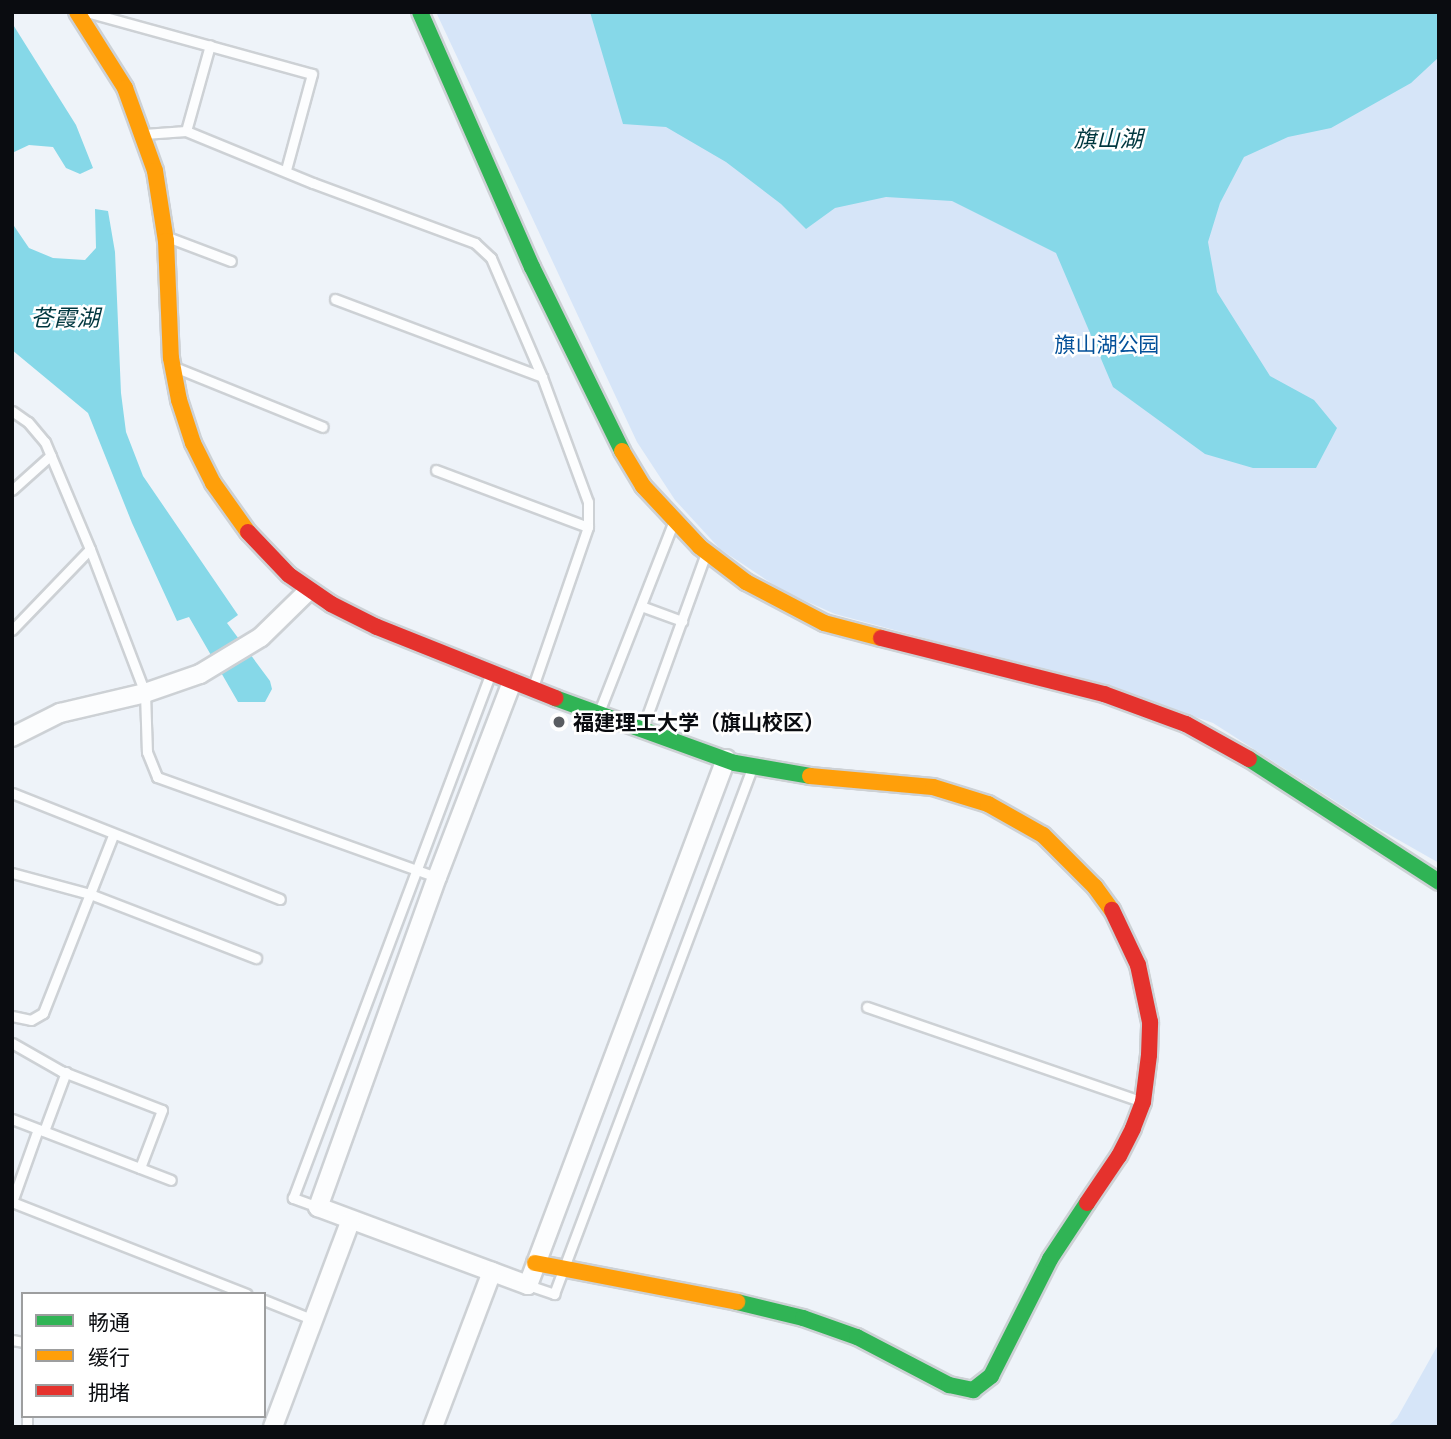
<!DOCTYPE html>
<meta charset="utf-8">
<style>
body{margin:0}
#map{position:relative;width:1451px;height:1439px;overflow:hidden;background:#eef3f9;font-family:"Golos Text","Noto Sans SC",sans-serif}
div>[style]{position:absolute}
.green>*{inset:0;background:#d6e5f8}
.water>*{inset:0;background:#86d8e8}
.roads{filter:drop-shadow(2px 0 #cdd1d5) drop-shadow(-2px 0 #cdd1d5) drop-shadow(0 2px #cdd1d5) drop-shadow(0 -2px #cdd1d5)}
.lane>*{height:9px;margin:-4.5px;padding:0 4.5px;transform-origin:4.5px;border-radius:4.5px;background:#fcfdfe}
.street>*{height:18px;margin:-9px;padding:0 9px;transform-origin:9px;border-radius:9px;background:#fcfdfe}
.fast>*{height:16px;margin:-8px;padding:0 8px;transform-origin:8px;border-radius:8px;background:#30b455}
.slow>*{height:16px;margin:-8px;padding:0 8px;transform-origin:8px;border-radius:8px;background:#ff9f0a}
.jam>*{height:16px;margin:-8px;padding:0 8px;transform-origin:8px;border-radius:8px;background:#e5322d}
.dots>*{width:19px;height:19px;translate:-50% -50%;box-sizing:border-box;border:4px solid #fff;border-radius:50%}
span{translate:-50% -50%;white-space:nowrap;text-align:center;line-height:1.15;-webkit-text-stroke:5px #fff;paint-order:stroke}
.park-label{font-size:21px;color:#035099}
.poi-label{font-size:21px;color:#0a0c10;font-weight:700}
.left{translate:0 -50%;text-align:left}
.water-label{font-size:23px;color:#00373f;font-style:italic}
.frame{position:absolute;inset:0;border:14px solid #0a0c10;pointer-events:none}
.legend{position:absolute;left:21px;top:1292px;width:245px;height:126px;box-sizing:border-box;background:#fff;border:2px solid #9d9e9f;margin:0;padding:9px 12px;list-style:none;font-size:21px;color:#0a0c10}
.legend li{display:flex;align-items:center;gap:14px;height:35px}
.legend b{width:35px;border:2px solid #9d9e9f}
</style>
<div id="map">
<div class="green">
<i style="clip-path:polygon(436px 12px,1439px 12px,1439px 863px,1374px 826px,1213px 723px,1113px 689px,835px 614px,783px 591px,720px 549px,675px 500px,637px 442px)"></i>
<i style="clip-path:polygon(1439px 1343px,1439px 1427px,1387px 1427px,1397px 1418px)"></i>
</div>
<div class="water">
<i style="clip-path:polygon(590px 12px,1439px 12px,1439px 57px,1411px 83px,1331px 128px,1288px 137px,1244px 157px,1220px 203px,1208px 242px,1217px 292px,1270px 376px,1314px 400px,1337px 428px,1316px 468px,1253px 468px,1205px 454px,1113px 387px,1056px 253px,952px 201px,886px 197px,835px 208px,806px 229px,781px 204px,726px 162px,666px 127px,623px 124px)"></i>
<i style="clip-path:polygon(12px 23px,76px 125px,93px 168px,80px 174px,66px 168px,53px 147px,29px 145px,12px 153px)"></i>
<i style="clip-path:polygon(95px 209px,108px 211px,115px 252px,121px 393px,126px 432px,143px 476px,238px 615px,227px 623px,270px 681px,272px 689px,265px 702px,238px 702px,189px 617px,177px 621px,132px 523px,88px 413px,12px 350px,12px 223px,29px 248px,53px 258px,85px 260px,96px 248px)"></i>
</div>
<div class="roads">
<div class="lane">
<i style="left:87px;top:12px;width:233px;rotate:15.4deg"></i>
<i style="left:312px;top:74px;width:99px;rotate:105.2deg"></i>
<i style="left:186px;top:131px;width:89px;rotate:-74.4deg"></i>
<i style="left:144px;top:134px;width:42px;rotate:-4.1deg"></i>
<i style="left:186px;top:131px;width:137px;rotate:22.3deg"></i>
<i style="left:313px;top:183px;width:173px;rotate:20.3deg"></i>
<i style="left:475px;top:243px;width:22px;rotate:43deg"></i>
<i style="left:491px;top:258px;width:129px;rotate:66.8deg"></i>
<i style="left:542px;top:377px;width:133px;rotate:69.8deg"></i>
<i style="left:588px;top:502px;width:25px;rotate:90deg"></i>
<i style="left:588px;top:527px;width:169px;rotate:109deg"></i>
<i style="left:170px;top:238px;width:65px;rotate:20.7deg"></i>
<i style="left:335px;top:299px;width:221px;rotate:20.6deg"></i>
<i style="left:177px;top:368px;width:157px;rotate:22deg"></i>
<i style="left:12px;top:411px;width:19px;rotate:35deg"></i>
<i style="left:28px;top:422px;width:26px;rotate:50deg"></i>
<i style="left:45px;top:442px;width:116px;rotate:67.2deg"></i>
<i style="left:90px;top:549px;width:154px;rotate:69.1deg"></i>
<i style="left:145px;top:693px;width:59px;rotate:88.1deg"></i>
<i style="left:147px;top:752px;width:27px;rotate:68deg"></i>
<i style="left:157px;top:777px;width:297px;rotate:19.7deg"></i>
<i style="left:436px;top:470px;width:162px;rotate:20.6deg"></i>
<i style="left:12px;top:490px;width:52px;rotate:-41.9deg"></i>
<i style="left:641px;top:606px;width:44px;rotate:20.1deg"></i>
<i style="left:12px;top:630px;width:112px;rotate:-46.1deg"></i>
<i style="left:599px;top:712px;width:203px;rotate:-68.6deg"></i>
<i style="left:643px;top:727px;width:185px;rotate:-70.1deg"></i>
<i style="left:12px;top:793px;width:288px;rotate:21.6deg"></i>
<i style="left:12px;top:873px;width:81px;rotate:15.1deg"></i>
<i style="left:90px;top:894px;width:178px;rotate:21.1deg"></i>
<i style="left:867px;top:1007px;width:289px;rotate:19deg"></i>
<i style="left:12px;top:1016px;width:19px;rotate:12deg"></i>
<i style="left:31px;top:1020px;width:14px;rotate:-30deg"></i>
<i style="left:43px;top:1013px;width:191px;rotate:-68.5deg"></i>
<i style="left:12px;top:1043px;width:56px;rotate:29.7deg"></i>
<i style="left:61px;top:1071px;width:108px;rotate:21.1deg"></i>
<i style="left:162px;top:1110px;width:62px;rotate:110.8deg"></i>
<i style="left:12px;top:1119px;width:170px;rotate:21deg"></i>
<i style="left:44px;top:1131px;width:63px;rotate:-69.6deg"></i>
<i style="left:12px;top:1202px;width:252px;rotate:21.4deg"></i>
<i style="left:12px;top:1202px;width:77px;rotate:-70.4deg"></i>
<i style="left:318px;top:1207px;width:27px;rotate:-160deg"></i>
<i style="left:293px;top:1198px;width:559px;rotate:-69.36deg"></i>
<i style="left:528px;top:1285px;width:28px;rotate:19deg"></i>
<i style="left:554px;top:1294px;width:562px;rotate:-69.37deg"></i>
<i style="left:264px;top:1300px;width:54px;rotate:21.8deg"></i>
<i style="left:12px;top:1340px;width:11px;rotate:10deg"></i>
<i style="left:27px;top:1427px;width:11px;rotate:-90deg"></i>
</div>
<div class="street">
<i style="left:512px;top:682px;width:209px;rotate:111deg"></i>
<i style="left:437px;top:877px;width:351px;rotate:109.8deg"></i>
<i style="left:318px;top:1207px;width:224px;rotate:20.4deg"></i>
<i style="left:528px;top:1285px;width:562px;rotate:-69.37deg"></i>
<i style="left:12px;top:737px;width:54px;rotate:-26.6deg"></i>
<i style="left:60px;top:713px;width:87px;rotate:-13.2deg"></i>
<i style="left:145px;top:693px;width:58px;rotate:-19.1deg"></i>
<i style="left:200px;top:674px;width:71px;rotate:-31.2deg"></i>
<i style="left:261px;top:637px;width:66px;rotate:-44.4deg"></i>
<i style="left:273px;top:1427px;width:221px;rotate:-69.4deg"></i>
<i style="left:433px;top:1427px;width:166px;rotate:-69.2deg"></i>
</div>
<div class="fast">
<i style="left:420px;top:12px;width:279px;rotate:66.3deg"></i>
<i style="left:532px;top:267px;width:205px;rotate:63.9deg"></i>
<i style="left:555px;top:698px;width:191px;rotate:19.9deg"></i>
<i style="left:735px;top:763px;width:76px;rotate:9.8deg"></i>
<i style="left:1249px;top:759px;width:226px;rotate:32.9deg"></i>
<i style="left:737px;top:1302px;width:68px;rotate:13.6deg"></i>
<i style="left:803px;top:1318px;width:57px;rotate:19.4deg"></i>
<i style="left:857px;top:1337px;width:104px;rotate:27.6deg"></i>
<i style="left:949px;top:1385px;width:25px;rotate:12deg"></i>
<i style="left:973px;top:1390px;width:23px;rotate:-38deg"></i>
<i style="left:991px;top:1376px;width:131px;rotate:-63.2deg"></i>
<i style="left:1050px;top:1259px;width:67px;rotate:-56.5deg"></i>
</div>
<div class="slow">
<i style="left:77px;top:12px;width:90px;rotate:57.7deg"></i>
<i style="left:125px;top:88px;width:88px;rotate:70.1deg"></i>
<i style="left:155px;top:171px;width:71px;rotate:81.1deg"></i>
<i style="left:166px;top:241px;width:117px;rotate:87.6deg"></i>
<i style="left:171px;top:358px;width:43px;rotate:79.2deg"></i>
<i style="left:179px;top:400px;width:45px;rotate:72deg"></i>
<i style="left:193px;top:443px;width:45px;rotate:63.4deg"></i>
<i style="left:213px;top:483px;width:60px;rotate:54.5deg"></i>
<i style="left:622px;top:451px;width:41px;rotate:59deg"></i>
<i style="left:643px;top:486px;width:83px;rotate:46.9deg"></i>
<i style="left:700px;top:547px;width:58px;rotate:37.3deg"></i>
<i style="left:746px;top:582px;width:88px;rotate:27.7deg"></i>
<i style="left:824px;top:623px;width:59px;rotate:14.7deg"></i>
<i style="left:810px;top:776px;width:123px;rotate:5.1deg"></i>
<i style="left:933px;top:787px;width:58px;rotate:17.2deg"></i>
<i style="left:988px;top:804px;width:63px;rotate:29.4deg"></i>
<i style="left:1043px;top:835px;width:74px;rotate:45deg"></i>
<i style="left:1095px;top:887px;width:29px;rotate:54deg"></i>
<i style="left:535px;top:1263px;width:206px;rotate:10.9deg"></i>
</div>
<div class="jam">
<i style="left:248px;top:532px;width:59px;rotate:46.4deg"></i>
<i style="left:289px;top:575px;width:51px;rotate:34.6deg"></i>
<i style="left:331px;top:604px;width:51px;rotate:26.6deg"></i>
<i style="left:377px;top:627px;width:192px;rotate:21.7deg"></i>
<i style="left:881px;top:638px;width:230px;rotate:14.1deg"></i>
<i style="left:1104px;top:694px;width:87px;rotate:20.1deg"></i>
<i style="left:1186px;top:724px;width:72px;rotate:29.1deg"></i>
<i style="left:1087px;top:1203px;width:57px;rotate:-55.8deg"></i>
<i style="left:1119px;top:1156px;width:31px;rotate:-63deg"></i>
<i style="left:1133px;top:1128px;width:28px;rotate:-69deg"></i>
<i style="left:1143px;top:1102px;width:47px;rotate:-82.7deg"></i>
<i style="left:1149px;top:1055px;width:33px;rotate:-88deg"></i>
<i style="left:1150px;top:1022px;width:58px;rotate:-101.9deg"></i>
<i style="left:1138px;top:965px;width:61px;rotate:-115.3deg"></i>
</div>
</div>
<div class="dots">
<i style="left:559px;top:722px;background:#5a5d62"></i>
</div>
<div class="park-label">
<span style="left:1107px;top:344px">旗山湖公园</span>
</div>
<div class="poi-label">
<span class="left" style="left:573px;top:722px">福建理工大学（旗山校区）</span>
</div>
<div class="water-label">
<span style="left:1108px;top:138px">旗山湖</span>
<span style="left:65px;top:317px">苍霞湖</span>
</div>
<div class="frame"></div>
<ul class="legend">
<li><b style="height:9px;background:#30b455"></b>畅通</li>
<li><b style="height:9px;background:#ff9f0a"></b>缓行</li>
<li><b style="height:9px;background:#e5322d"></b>拥堵</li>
</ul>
</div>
